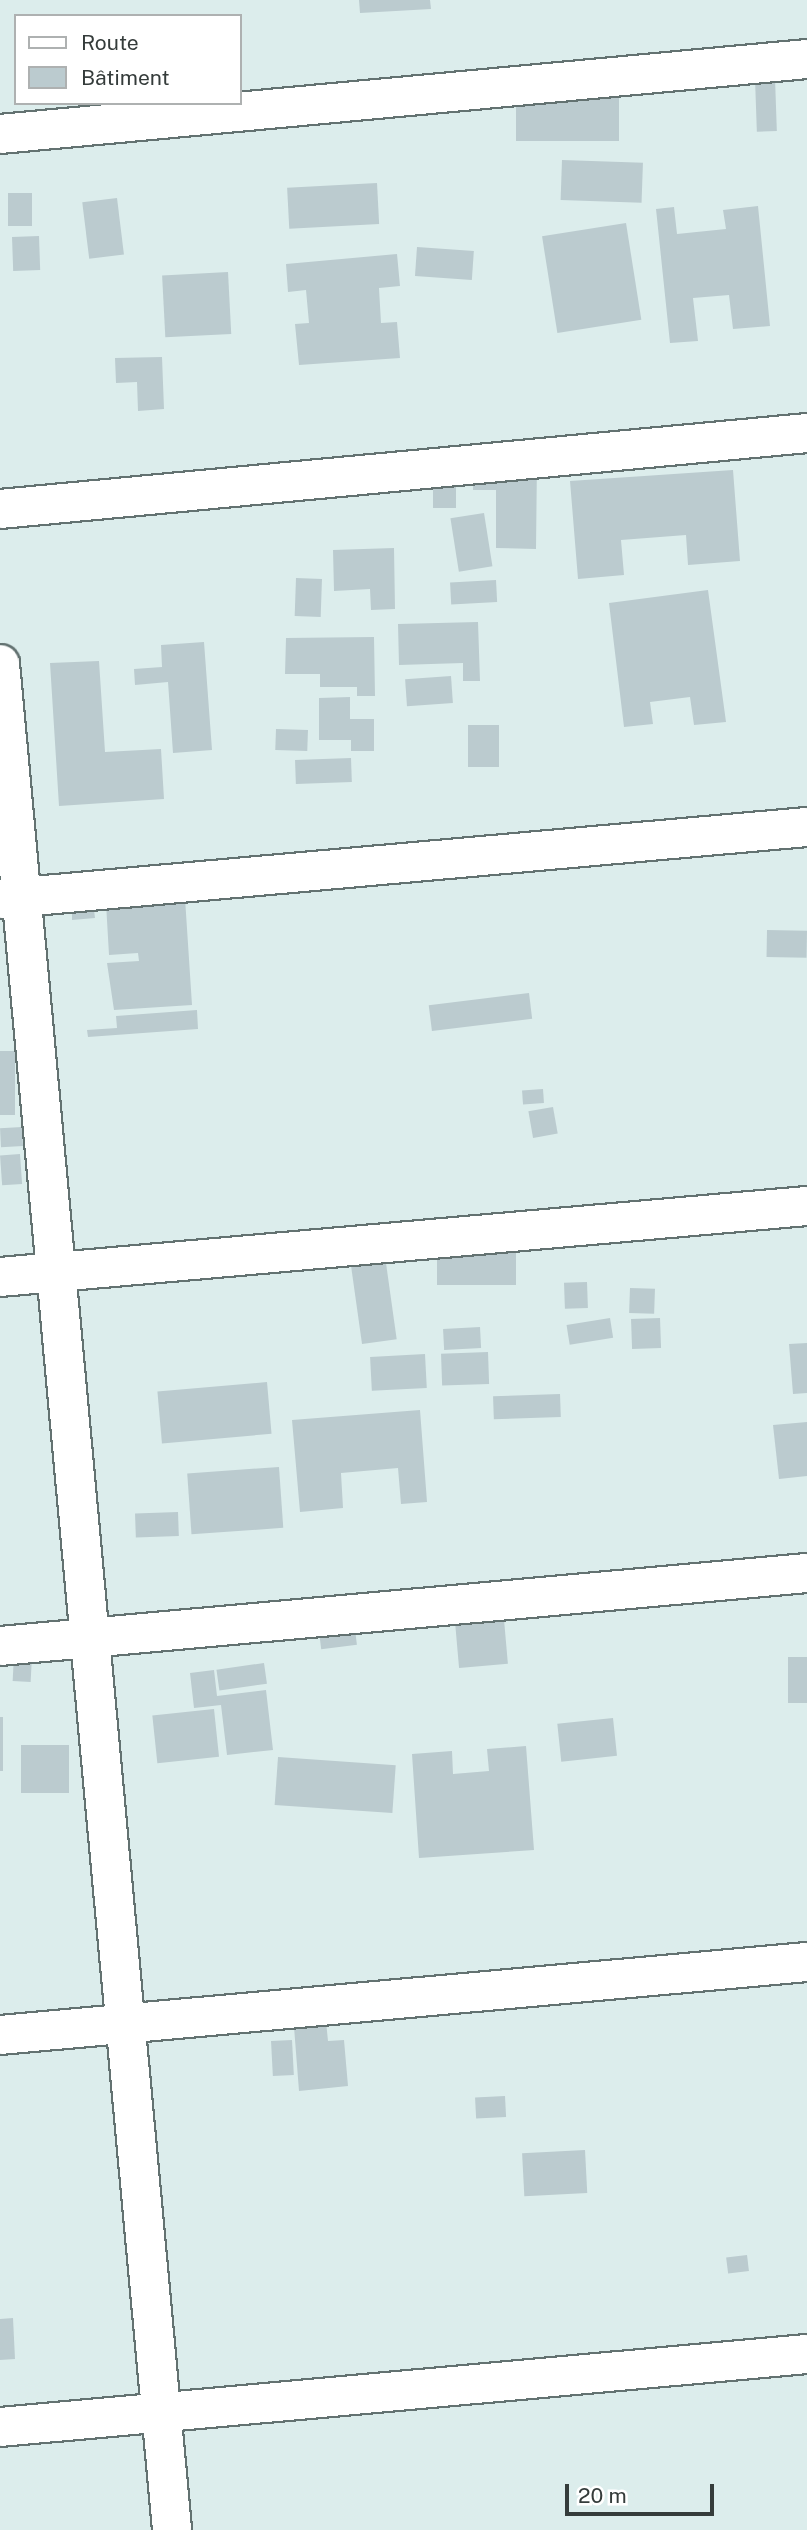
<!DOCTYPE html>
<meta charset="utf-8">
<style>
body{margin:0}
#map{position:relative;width:807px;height:2530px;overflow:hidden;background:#dcedec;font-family:"Public Sans",sans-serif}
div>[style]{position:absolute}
.building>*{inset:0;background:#bbcbcf;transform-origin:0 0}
.roads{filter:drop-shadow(2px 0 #637271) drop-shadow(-2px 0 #637271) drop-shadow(0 2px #637271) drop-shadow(0 -2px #637271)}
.street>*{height:38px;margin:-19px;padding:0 19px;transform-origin:19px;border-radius:19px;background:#fff}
span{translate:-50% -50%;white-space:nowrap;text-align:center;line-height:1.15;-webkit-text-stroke:5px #fff;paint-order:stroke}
.legend{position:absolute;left:14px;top:14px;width:228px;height:91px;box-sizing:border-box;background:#fff;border:2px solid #aeb1b1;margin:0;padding:9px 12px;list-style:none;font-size:21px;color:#353c3b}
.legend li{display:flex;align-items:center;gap:14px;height:35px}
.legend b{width:35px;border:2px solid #aeb1b1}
.scale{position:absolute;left:565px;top:2484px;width:149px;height:32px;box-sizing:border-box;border:4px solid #353c3b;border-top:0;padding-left:9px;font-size:21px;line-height:24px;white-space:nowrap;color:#353c3b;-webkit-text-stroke:5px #fff;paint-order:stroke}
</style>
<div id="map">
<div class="building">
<i style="clip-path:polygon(359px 0,430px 0,431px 9px,360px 13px)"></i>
<i style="left:775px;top:78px;width:53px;height:20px;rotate:88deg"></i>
<i style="left:619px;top:95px;width:46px;height:103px;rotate:90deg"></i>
<i style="left:562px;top:160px;width:81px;height:40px;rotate:2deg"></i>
<i style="left:377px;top:183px;width:41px;height:90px;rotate:87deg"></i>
<i style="left:8px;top:193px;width:24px;height:33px"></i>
<i style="left:117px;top:198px;width:57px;height:35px;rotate:83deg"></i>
<i style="clip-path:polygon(758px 206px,770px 326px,733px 329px,729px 295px,693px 298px,698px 341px,670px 343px,656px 209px,674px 207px,677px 234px,726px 229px,723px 210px)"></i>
<i style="left:626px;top:223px;width:98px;height:85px;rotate:81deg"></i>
<i style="left:39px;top:236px;width:34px;height:27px;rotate:88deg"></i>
<i style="left:417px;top:247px;width:57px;height:29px;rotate:4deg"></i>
<i style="clip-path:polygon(397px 254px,400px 286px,379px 288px,381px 323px,397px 322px,400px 358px,299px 365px,295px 324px,309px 323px,306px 290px,288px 292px,286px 264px)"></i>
<i style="left:228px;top:272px;width:62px;height:66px;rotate:87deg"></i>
<i style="clip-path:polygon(162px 357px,164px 409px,138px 411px,137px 382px,116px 383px,115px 358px)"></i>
<i style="clip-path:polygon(474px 461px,537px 462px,536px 549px,496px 548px,496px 490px,473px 490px)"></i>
<i style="clip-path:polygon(733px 470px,740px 561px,688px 565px,686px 535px,621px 540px,624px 575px,578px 579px,570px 481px)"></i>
<i style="left:433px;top:473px;width:23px;height:35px"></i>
<i style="left:484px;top:513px;width:54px;height:34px;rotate:81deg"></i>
<i style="clip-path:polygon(394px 548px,395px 609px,371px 610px,370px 589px,334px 591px,333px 550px)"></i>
<i style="left:296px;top:578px;width:26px;height:38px;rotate:2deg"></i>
<i style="left:496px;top:580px;width:22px;height:46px;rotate:87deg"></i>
<i style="clip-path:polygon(708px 590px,726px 722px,694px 725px,690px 697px,650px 702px,653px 724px,624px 727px,609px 603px)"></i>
<i style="clip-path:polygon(478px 622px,480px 681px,463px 681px,463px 663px,399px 665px,398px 624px)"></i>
<i style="clip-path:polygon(374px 637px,375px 696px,357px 696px,357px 687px,320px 687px,320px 674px,285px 674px,286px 638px)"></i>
<i style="clip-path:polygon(204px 642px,212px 750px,173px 753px,168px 682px,135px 685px,134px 669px,162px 667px,161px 645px)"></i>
<i style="clip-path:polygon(99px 661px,105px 752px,161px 749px,164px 799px,59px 806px,50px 663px)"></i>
<i style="left:451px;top:676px;width:27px;height:46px;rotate:86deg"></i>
<i style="clip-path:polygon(350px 697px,350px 719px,374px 719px,374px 751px,351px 751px,351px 740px,319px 740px,319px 698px)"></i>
<i style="left:468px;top:725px;width:31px;height:42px"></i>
<i style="left:276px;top:729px;width:32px;height:21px;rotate:2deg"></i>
<i style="left:351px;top:758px;width:24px;height:56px;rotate:88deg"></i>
<i style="clip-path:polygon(185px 898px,192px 1005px,114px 1010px,107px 963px,139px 961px,138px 953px,109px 955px,106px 903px)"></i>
<i style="clip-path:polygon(94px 910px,95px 918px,72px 920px,72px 911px)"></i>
<i style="left:767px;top:930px;width:40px;height:27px;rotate:1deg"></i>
<i style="left:529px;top:993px;width:26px;height:101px;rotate:83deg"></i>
<i style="clip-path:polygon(197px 1010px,198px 1029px,88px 1037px,87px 1030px,117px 1028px,116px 1016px)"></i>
<i style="left:0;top:1051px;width:15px;height:64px"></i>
<i style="left:543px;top:1089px;width:14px;height:21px;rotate:86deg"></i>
<i style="left:553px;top:1107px;width:27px;height:25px;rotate:80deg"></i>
<i style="left:22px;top:1127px;width:19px;height:22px;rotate:87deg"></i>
<i style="left:20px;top:1154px;width:30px;height:20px;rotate:86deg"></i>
<i style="left:516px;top:1252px;width:33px;height:79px;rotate:90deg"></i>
<i style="left:385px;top:1256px;width:84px;height:35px;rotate:82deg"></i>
<i style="left:587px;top:1282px;width:26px;height:23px;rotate:88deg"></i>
<i style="left:630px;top:1288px;width:25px;height:25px;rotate:2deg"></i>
<i style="left:610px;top:1318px;width:20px;height:44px;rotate:81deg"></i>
<i style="left:660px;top:1318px;width:30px;height:29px;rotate:88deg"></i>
<i style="left:480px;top:1327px;width:21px;height:37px;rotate:87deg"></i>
<i style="clip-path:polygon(807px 1343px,807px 1393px,793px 1394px,789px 1344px)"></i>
<i style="left:488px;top:1352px;width:32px;height:47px;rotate:88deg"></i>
<i style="left:425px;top:1354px;width:34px;height:55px;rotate:87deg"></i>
<i style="left:267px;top:1382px;width:52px;height:110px;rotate:85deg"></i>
<i style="left:560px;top:1394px;width:23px;height:67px;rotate:88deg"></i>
<i style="clip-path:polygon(420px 1410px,427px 1502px,401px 1504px,398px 1468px,341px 1473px,343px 1508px,300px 1512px,292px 1420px)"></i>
<i style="clip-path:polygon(807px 1422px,807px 1476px,779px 1479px,773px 1425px)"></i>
<i style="left:279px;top:1467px;width:61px;height:92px;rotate:86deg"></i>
<i style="left:178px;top:1512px;width:24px;height:43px;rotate:88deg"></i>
<i style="left:501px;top:1585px;width:79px;height:49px;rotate:85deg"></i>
<i style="left:354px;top:1621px;width:24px;height:36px;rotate:83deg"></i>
<i style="left:15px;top:1636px;width:18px;height:45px;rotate:3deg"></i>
<i style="left:807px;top:1657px;width:46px;height:19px;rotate:90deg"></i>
<i style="left:264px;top:1663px;width:21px;height:48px;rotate:82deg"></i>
<i style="clip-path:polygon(214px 1670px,217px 1696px,266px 1690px,273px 1750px,227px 1755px,221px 1705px,194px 1708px,190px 1673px)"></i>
<i style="left:214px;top:1709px;width:48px;height:62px;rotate:84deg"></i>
<i style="left:0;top:1717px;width:3px;height:54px"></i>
<i style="left:613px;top:1718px;width:38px;height:56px;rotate:84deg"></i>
<i style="left:21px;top:1745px;width:48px;height:48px"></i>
<i style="clip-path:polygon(526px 1746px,534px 1850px,419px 1858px,412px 1754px,452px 1751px,453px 1774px,489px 1771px,487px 1749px)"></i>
<i style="left:278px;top:1757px;width:118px;height:48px;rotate:4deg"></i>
<i style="clip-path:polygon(325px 2011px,328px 2041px,344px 2040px,348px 2086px,299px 2091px,293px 2014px)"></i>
<i style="left:292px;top:2040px;width:35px;height:21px;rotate:87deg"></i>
<i style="left:505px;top:2096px;width:21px;height:30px;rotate:87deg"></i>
<i style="left:585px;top:2150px;width:43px;height:63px;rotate:87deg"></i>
<i style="left:747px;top:2255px;width:16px;height:21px;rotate:83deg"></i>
<i style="clip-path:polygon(13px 2318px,15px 2359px,0 2360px,0 2319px)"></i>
</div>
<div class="roads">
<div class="street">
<i style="left:0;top:134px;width:810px;rotate:-5.31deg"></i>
<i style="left:0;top:509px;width:811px;rotate:-5.38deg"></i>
<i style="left:0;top:664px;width:1874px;rotate:84.73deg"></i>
<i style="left:0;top:899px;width:810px;rotate:-5.1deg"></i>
<i style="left:0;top:1277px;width:810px;rotate:-5.03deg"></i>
<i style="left:0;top:1646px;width:810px;rotate:-5.17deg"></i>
<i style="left:0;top:2035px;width:810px;rotate:-5.17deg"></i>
<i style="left:0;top:2427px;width:810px;rotate:-5.17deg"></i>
</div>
</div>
<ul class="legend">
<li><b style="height:9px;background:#fff"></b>Route</li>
<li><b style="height:19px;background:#bbcbcf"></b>Bâtiment</li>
</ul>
<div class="scale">20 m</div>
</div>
